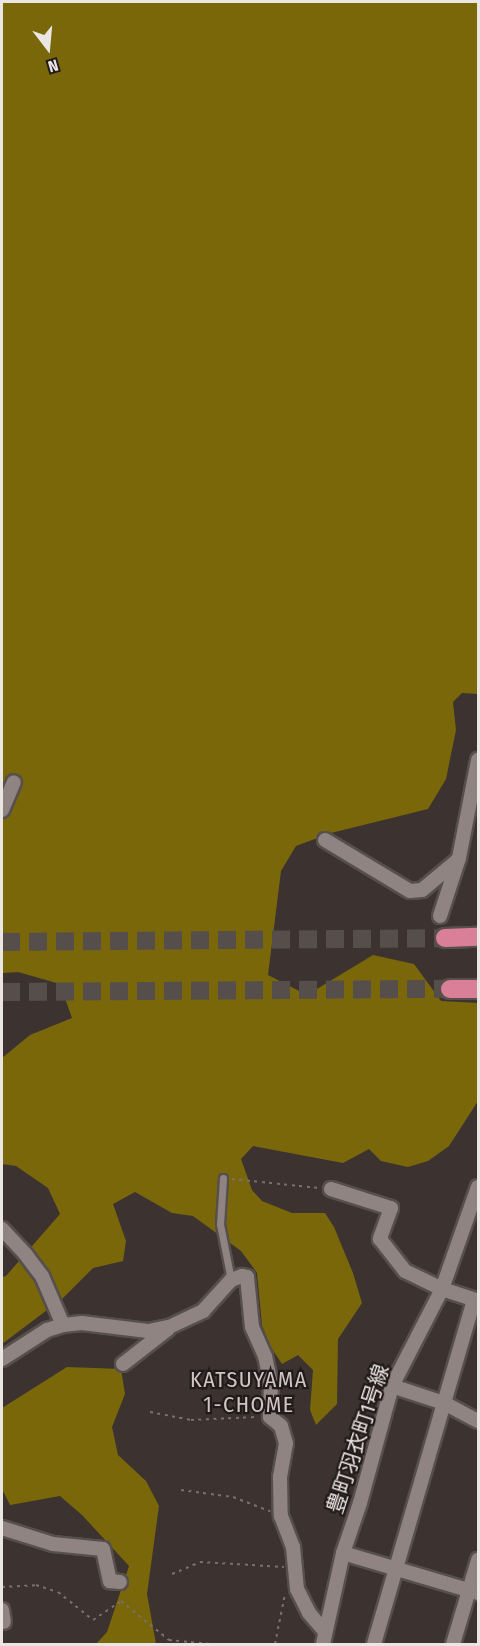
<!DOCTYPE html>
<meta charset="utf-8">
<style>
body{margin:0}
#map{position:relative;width:480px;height:1646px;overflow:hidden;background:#3c3330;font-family:"Fira Sans Condensed","Noto Sans JP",sans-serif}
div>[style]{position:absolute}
.forest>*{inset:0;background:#79670a}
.highway-tunnel>*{height:18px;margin-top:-9px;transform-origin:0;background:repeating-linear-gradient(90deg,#564e4b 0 18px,transparent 0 27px)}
.path>*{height:2px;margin-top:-1px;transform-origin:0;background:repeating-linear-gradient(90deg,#78706d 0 3px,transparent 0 7.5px)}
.roads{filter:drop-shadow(2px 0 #574f4d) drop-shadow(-2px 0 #574f4d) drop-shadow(0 2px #574f4d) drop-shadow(0 -2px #574f4d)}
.lane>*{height:7px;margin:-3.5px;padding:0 3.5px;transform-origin:3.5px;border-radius:3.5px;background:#8f8482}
.street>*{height:14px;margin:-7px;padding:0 7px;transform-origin:7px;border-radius:7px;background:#8f8482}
.highway>*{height:18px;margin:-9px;padding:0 9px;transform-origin:9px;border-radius:9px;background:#d98098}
span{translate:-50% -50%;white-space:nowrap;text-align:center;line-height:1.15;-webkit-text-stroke:4.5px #201b1a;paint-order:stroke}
.street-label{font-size:21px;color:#ebe5e3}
.neighbourhood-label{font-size:22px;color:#d0c5c2;letter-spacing:1.5px}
.frame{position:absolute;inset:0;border:3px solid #ebe5e3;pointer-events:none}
.north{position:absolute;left:18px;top:18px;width:60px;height:60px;-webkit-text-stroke:4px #201b1a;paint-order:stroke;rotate:164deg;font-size:16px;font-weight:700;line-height:24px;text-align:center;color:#ebe5e3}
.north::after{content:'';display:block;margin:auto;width:21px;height:27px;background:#ebe5e3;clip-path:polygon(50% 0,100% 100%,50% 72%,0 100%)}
</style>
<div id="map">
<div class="forest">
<i style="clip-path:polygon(2px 2px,478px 2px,478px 694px,462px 693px,453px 702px,456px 730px,446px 779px,428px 809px,331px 833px,296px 846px,281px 871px,268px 975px,307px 995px,373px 955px,414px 964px,441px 1001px,478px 1003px,478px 1101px,449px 1146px,428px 1161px,408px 1167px,381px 1161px,369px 1149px,343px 1163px,253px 1146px,241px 1159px,252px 1190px,262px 1201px,292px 1213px,325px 1213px,334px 1227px,353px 1273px,362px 1303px,338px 1339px,337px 1404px,316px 1425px,310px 1410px,313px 1370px,298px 1355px,282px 1364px,270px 1346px,262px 1325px,257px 1273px,241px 1251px,193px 1216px,172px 1213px,135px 1192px,113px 1204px,126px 1241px,123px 1261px,93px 1268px,63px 1298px,2px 1344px,2px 1277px,6px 1276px,60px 1214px,48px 1188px,16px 1166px,2px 1164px,2px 1058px,30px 1035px,72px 1018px,60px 984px,18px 972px,2px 973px)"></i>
<i style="clip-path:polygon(67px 1367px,121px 1369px,125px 1394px,112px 1427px,118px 1455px,146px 1481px,159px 1506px,147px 1594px,156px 1644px,96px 1644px,107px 1632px,129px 1566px,82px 1515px,60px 1496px,10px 1505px,2px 1489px,2px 1408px)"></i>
</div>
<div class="highway-tunnel">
<i style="left:2px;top:942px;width:443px;rotate:-0.5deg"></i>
<i style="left:2px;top:992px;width:448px;rotate:-0.4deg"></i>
</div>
<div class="path">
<i style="left:232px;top:1179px;width:87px;rotate:5.9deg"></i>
<i style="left:150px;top:1412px;width:42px;rotate:11deg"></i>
<i style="left:191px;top:1420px;width:67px;rotate:-2.6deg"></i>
<i style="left:181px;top:1490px;width:52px;rotate:7.7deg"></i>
<i style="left:233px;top:1497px;width:40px;rotate:21deg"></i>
<i style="left:172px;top:1574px;width:30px;rotate:-23deg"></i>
<i style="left:200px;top:1562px;width:84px;rotate:3.4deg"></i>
<i style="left:2px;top:1587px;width:34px;rotate:-3deg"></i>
<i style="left:36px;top:1585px;width:23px;rotate:18deg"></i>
<i style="left:58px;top:1592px;width:45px;rotate:38.7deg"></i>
<i style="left:93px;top:1620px;width:34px;rotate:-34deg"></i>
<i style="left:121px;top:1601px;width:62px;rotate:39.1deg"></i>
<i style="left:169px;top:1640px;width:42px;rotate:5.4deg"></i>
<i style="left:275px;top:1644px;width:51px;rotate:-78.7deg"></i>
</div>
<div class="roads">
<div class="lane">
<i style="left:223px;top:1178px;width:46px;rotate:93.7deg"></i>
<i style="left:220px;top:1224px;width:57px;rotate:78.9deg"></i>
</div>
<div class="street">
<i style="left:2px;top:810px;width:30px;rotate:-67deg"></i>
<i style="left:325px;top:840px;width:99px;rotate:31deg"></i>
<i style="left:410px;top:891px;width:12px;rotate:-5deg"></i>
<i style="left:422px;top:890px;width:47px;rotate:-39.8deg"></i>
<i style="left:440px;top:916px;width:61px;rotate:-71.9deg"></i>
<i style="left:459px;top:858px;width:100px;rotate:-79deg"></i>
<i style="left:331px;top:1189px;width:63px;rotate:17.6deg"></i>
<i style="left:391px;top:1208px;width:33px;rotate:110deg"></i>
<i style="left:380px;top:1239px;width:41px;rotate:52deg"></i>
<i style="left:405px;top:1271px;width:41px;rotate:25.9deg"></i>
<i style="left:442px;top:1289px;width:38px;rotate:18deg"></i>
<i style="left:2px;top:1229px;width:35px;rotate:47deg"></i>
<i style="left:26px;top:1255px;width:26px;rotate:53deg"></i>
<i style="left:42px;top:1276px;width:53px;rotate:66.8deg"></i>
<i style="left:2px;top:1359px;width:54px;rotate:-32.8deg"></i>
<i style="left:47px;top:1330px;width:17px;rotate:-17deg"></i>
<i style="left:63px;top:1325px;width:19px;rotate:-6deg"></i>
<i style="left:82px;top:1323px;width:66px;rotate:6.9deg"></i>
<i style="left:148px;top:1331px;width:21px;rotate:-11deg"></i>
<i style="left:169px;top:1327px;width:38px;rotate:-25deg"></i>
<i style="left:203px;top:1311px;width:42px;rotate:-47.9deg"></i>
<i style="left:231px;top:1280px;width:12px;rotate:-20deg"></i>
<i style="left:242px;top:1276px;width:5px;rotate:11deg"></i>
<i style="left:247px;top:1277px;width:50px;rotate:84.3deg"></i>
<i style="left:252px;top:1327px;width:32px;rotate:66deg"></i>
<i style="left:265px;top:1356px;width:29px;rotate:78deg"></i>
<i style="left:271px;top:1384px;width:33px;rotate:92deg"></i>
<i style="left:270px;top:1417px;width:14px;rotate:39deg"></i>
<i style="left:281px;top:1426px;width:18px;rotate:74deg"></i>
<i style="left:286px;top:1443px;width:35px;rotate:100deg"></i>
<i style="left:280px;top:1477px;width:39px;rotate:89deg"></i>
<i style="left:281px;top:1516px;width:33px;rotate:69deg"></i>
<i style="left:293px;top:1547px;width:42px;rotate:84.6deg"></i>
<i style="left:297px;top:1589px;width:27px;rotate:63deg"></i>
<i style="left:309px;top:1613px;width:23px;rotate:49deg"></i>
<i style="left:123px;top:1364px;width:57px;rotate:-37.9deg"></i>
<i style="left:392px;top:1386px;width:55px;rotate:18.1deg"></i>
<i style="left:444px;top:1403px;width:38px;rotate:28deg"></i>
<i style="left:2px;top:1528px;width:53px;rotate:17.4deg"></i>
<i style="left:53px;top:1544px;width:50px;rotate:5.7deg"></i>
<i style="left:103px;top:1549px;width:33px;rotate:78deg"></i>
<i style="left:110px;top:1581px;width:10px;rotate:6deg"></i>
<i style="left:343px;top:1553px;width:141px;rotate:16.5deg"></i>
<i style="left:2px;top:1610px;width:12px;rotate:81deg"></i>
<i style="left:323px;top:1644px;width:93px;rotate:-77.6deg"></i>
<i style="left:343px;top:1553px;width:53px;rotate:-71.2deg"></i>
<i style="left:360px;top:1503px;width:121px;rotate:-74.7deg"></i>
<i style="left:392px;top:1386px;width:109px;rotate:-62.7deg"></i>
<i style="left:442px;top:1289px;width:108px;rotate:-70.6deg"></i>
<i style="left:374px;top:1644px;width:358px;rotate:-73.8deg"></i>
<i style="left:453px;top:1644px;width:88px;rotate:-73.4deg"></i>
</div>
<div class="highway">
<i style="left:445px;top:938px;width:33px;rotate:-2deg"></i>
<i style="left:450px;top:989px;width:28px"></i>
</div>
</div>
<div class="street-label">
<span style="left:358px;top:1439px;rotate:-72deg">豊町羽衣町1号線</span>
</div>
<div class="neighbourhood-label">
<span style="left:249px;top:1392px">KATSUYAMA<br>1-CHOME</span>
</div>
<div class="frame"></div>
<div class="north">N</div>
</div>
